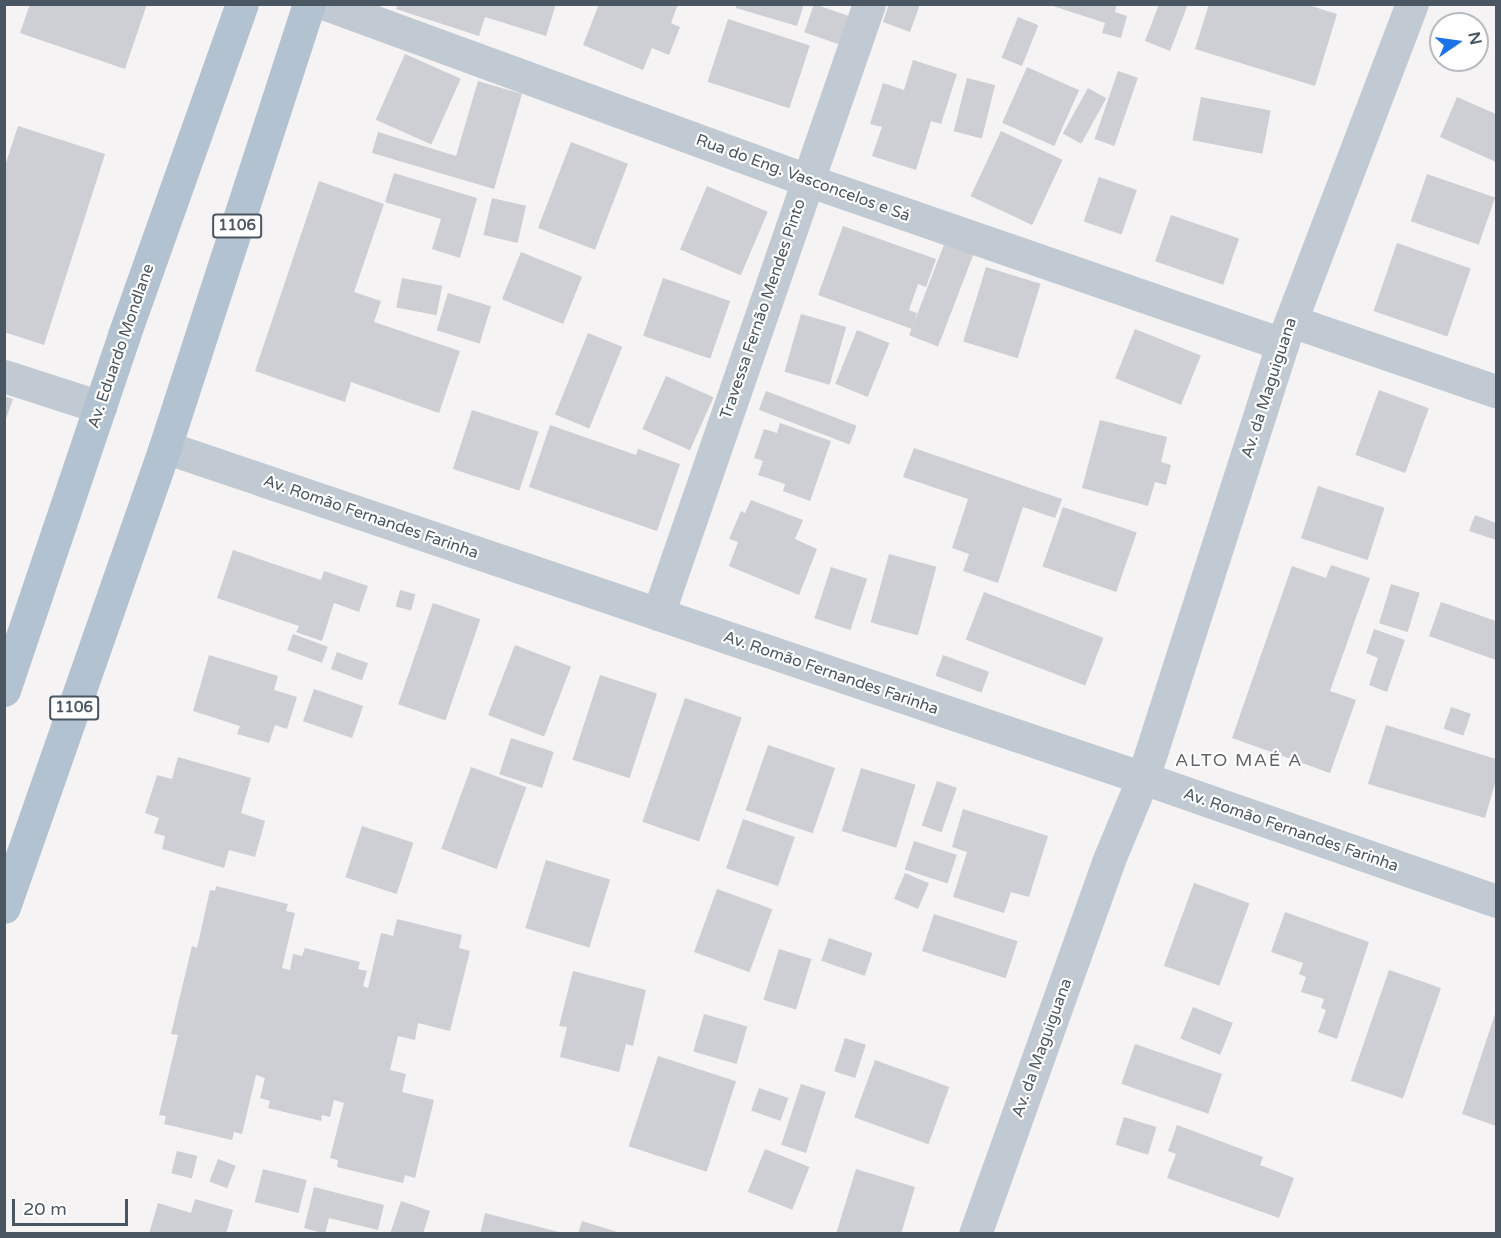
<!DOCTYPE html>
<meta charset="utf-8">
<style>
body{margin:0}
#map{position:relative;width:1501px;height:1238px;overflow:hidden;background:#f5f3f3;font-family:"Varela Round",sans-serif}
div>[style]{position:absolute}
.building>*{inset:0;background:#cdcfd5;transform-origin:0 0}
.minor>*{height:33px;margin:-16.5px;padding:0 16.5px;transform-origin:16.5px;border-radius:16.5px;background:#c1cad2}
.primary>*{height:33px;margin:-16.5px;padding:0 16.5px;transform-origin:16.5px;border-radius:16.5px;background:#b3c2d1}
span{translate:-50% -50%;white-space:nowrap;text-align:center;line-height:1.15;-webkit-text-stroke:4.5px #fff;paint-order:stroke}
.shield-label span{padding:2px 4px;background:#fff;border:2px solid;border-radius:4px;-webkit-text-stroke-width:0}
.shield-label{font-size:15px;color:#4a5661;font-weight:700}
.street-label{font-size:16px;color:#4a5661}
.neighbourhood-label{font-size:18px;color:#5f6368;letter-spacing:1.5px}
.frame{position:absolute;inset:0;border:6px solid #4a5661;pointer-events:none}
.north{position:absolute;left:1429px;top:12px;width:60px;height:60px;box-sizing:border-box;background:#fff;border:2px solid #b7bbc0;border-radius:50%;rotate:77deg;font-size:16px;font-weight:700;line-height:24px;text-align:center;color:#4a5661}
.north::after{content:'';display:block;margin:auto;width:21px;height:27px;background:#1a73e8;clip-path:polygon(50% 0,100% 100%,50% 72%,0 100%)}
.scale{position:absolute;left:12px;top:1199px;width:116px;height:27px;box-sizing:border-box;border:3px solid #4a5661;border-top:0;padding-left:8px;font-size:18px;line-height:21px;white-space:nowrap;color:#4a5661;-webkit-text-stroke:4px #fff;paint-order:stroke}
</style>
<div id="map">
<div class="building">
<i style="clip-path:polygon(30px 4px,147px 4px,125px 69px,20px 33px)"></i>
<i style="clip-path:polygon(398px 4px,556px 4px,546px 36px,485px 17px,479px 36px,396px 9px)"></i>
<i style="clip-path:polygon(599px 4px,678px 4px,671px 23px,680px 27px,669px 55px,652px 48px,643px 70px,583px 45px)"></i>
<i style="clip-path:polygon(737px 4px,804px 4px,797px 26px,736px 8px)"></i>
<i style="left:814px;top:4px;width:37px;height:30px;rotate:19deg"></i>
<i style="clip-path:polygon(889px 4px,920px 4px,910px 32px,883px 22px)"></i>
<i style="clip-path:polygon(1047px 4px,1117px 4px,1115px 12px,1127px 16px,1121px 38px,1102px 33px,1105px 23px)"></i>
<i style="clip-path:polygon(1159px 4px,1188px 4px,1170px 51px,1145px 41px)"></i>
<i style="clip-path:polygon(1209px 4px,1305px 4px,1337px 14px,1315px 86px,1195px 49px)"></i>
<i style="left:1018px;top:17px;width:22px;height:44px;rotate:22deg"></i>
<i style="left:728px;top:19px;width:86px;height:66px;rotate:18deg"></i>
<i style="left:405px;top:54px;width:61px;height:72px;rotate:24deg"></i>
<i style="clip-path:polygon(913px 60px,957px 74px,941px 124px,931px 121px,916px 170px,872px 156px,882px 127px,870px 124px,883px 83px,904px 90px)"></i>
<i style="left:1027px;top:67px;width:57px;height:61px;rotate:24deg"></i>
<i style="left:1118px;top:71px;width:21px;height:72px;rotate:19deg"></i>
<i style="left:967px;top:78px;width:29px;height:55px;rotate:14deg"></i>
<i style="clip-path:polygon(478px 81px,522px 94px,494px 189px,372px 153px,378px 132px,456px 156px)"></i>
<i style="left:1088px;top:88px;width:21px;height:52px;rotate:29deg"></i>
<i style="left:1201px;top:97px;width:71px;height:44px;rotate:11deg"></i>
<i style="clip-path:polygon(1457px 97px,1496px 114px,1496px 162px,1440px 137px)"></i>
<i style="clip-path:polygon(18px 126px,105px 154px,44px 345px,4px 332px,4px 169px)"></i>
<i style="left:1001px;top:131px;width:68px;height:72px;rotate:25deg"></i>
<i style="left:571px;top:142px;width:61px;height:92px;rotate:21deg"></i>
<i style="clip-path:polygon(394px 173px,477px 198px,460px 258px,432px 249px,441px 219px,385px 202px)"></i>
<i style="left:1427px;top:174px;width:72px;height:50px;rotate:19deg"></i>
<i style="left:1099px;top:177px;width:40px;height:47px;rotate:19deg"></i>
<i style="clip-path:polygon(319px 181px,384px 204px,354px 292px,381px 301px,374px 322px,460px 351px,439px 413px,351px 382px,345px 402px,255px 371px)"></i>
<i style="left:707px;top:186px;width:66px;height:69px;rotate:23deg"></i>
<i style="left:492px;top:198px;width:35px;height:38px;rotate:13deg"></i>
<i style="left:1171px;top:215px;width:72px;height:49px;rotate:19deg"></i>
<i style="clip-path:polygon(843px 226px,936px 259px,926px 287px,918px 284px,909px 310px,917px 313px,912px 329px,818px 295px)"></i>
<i style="left:945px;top:242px;width:31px;height:100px;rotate:21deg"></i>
<i style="left:1397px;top:243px;width:78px;height:72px;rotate:19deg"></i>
<i style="left:521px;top:252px;width:66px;height:51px;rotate:22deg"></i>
<i style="left:986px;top:267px;width:57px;height:78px;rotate:17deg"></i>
<i style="left:402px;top:278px;width:41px;height:30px;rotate:11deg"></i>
<i style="left:663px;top:278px;width:71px;height:61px;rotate:19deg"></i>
<i style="left:448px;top:293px;width:45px;height:39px;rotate:17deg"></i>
<i style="left:801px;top:314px;width:47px;height:60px;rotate:16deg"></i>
<i style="left:1135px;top:329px;width:71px;height:53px;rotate:22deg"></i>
<i style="left:857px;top:330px;width:35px;height:58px;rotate:22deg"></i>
<i style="left:588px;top:333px;width:37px;height:88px;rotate:22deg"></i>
<i style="left:666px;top:376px;width:52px;height:58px;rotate:24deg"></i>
<i style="left:1379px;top:390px;width:53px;height:69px;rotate:20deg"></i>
<i style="left:766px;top:391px;width:97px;height:20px;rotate:21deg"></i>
<i style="clip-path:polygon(4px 396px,13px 399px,5px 422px,4px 422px)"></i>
<i style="left:472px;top:410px;width:70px;height:62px;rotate:18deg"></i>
<i style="clip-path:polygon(1100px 420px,1167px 437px,1161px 462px,1171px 465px,1166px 485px,1155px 482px,1148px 506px,1082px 488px)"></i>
<i style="clip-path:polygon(780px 423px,831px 441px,810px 501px,783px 491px,785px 484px,758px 475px,763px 461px,754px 458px,764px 429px,777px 433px)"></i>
<i style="clip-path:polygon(550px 425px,636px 455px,638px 449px,680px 464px,657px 531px,529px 487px)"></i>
<i style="clip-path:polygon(914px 448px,1062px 499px,1055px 518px,1023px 507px,998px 583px,963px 571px,969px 554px,952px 548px,968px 499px,903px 477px)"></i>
<i style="left:1318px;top:486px;width:70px;height:55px;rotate:18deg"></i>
<i style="clip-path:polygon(751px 500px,803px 520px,795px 539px,817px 549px,799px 595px,729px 566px,738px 542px,729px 539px,741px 511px,745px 513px)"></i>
<i style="left:1063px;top:507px;width:78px;height:63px;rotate:19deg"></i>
<i style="clip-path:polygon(1475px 515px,1496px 523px,1496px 540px,1469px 531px)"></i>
<i style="clip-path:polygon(233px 550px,321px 580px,324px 571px,368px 586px,359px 612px,334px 603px,322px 641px,296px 632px,299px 626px,217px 598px)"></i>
<i style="left:889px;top:554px;width:49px;height:71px;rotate:15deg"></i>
<i style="clip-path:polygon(1331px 565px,1370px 578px,1330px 691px,1356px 700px,1330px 773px,1232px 738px,1292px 566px,1326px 578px)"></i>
<i style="left:831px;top:567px;width:38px;height:54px;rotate:18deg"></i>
<i style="left:1391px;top:584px;width:30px;height:41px;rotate:17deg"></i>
<i style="left:400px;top:590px;width:16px;height:17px;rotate:15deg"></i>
<i style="left:984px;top:592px;width:128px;height:51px;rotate:21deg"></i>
<i style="clip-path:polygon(1441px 602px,1496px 621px,1496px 660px,1429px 636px)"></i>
<i style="left:433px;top:603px;width:50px;height:107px;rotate:19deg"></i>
<i style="clip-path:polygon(1374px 629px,1405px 640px,1387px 692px,1369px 685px,1378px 658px,1366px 653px)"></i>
<i style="left:293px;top:634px;width:37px;height:17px;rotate:20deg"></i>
<i style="left:515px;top:645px;width:60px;height:75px;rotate:21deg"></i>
<i style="left:337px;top:652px;width:33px;height:18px;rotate:20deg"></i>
<i style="clip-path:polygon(209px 655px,278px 676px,274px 690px,297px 697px,287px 729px,275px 725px,269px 743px,237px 734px,240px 726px,193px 711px)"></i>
<i style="left:943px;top:655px;width:49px;height:22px;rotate:20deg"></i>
<i style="left:600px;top:675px;width:60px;height:89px;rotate:18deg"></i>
<i style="left:314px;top:689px;width:52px;height:34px;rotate:19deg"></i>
<i style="left:685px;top:698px;width:60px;height:131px;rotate:19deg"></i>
<i style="left:1451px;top:707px;width:21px;height:23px;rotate:19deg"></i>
<i style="clip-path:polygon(1386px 725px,1496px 759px,1496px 780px,1485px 818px,1368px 784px)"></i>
<i style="left:511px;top:738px;width:45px;height:38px;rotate:18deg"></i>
<i style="left:768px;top:745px;width:71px;height:69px;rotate:19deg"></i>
<i style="clip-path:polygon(178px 757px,251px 778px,241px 813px,265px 821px,255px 857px,229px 850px,224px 868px,162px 849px,165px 836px,154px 833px,159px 818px,145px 813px,157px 775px,172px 779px)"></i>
<i style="left:471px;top:767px;width:59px;height:87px;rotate:20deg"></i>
<i style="left:861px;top:768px;width:57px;height:66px;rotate:17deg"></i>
<i style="left:937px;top:781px;width:21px;height:47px;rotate:19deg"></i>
<i style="clip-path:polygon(963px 809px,1048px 836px,1029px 897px,1011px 892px,1004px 913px,953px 897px,967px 852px,952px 847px)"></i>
<i style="left:743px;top:819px;width:55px;height:52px;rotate:19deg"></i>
<i style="left:362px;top:826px;width:54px;height:54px;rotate:18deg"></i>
<i style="left:914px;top:841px;width:45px;height:30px;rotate:18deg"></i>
<i style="left:546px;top:860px;width:67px;height:71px;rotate:17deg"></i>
<i style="left:905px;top:873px;width:26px;height:28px;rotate:23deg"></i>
<i style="left:1194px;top:883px;width:59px;height:88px;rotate:20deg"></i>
<i style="clip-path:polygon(216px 886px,288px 904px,286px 911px,295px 913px,282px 968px,290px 970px,293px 954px,302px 956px,305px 948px,360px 962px,358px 969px,367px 971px,363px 986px,368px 988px,381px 933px,393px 936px,397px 919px,462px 935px,459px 948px,470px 951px,450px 1031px,418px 1023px,415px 1040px,398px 1036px,390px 1070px,406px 1074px,402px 1092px,434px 1100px,415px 1178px,405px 1175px,403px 1183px,337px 1167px,338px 1160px,330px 1158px,344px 1103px,334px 1100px,330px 1117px,322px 1115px,321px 1121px,268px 1108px,270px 1101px,260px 1098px,265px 1078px,256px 1075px,242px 1134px,234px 1132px,232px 1140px,164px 1124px,166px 1116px,159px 1115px,178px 1035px,171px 1034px,192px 946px,197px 948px,210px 890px,215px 891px)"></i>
<i style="left:717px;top:889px;width:59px;height:67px;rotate:20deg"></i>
<i style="clip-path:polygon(1285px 912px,1369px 942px,1337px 1039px,1318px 1032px,1326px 1010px,1321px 1008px,1324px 999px,1301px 992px,1306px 977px,1299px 974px,1303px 963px,1271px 952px)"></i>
<i style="left:934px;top:914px;width:88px;height:39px;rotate:18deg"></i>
<i style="left:829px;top:938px;width:46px;height:24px;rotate:19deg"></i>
<i style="left:779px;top:949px;width:34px;height:53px;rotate:17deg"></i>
<i style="left:1389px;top:970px;width:55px;height:117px;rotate:19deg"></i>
<i style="clip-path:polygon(573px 971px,646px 990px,633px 1046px,626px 1044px,619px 1072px,560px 1057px,567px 1027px,559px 1026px)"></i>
<i style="left:1193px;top:1007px;width:43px;height:34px;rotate:22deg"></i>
<i style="clip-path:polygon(1496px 1011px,1496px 1126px,1462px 1114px)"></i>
<i style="left:704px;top:1014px;width:45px;height:39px;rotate:16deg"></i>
<i style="left:845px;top:1038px;width:22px;height:35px;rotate:18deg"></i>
<i style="left:1135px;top:1044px;width:92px;height:42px;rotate:19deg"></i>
<i style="left:658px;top:1056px;width:82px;height:95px;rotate:18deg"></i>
<i style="left:875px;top:1060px;width:79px;height:61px;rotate:20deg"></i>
<i style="left:801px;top:1084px;width:26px;height:64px;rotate:18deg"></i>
<i style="left:759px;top:1088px;width:31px;height:24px;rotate:19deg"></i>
<i style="left:1124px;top:1117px;width:34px;height:29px;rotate:17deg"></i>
<i style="clip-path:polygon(1177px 1125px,1263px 1157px,1260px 1165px,1294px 1178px,1279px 1218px,1167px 1178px,1176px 1154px,1168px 1151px)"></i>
<i style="left:765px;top:1149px;width:48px;height:46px;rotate:22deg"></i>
<i style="left:177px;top:1151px;width:21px;height:23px;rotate:14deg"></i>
<i style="left:218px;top:1159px;width:19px;height:24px;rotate:21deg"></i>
<i style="left:263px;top:1169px;width:45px;height:34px;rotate:14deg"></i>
<i style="clip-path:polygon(856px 1169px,915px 1187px,901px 1234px,836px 1234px)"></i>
<i style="clip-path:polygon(314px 1187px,384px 1205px,378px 1230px,329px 1218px,325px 1234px,304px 1228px)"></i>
<i style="clip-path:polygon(195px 1199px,233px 1210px,226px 1234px,149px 1234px,158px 1203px,191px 1213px)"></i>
<i style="clip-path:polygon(401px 1201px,430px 1211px,423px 1234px,390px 1234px)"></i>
<i style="clip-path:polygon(485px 1213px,563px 1233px,563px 1234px,480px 1234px)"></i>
<i style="clip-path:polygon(582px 1221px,621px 1233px,621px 1234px,578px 1234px)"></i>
</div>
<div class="minor">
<i style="left:326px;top:4px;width:512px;rotate:20.1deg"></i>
<i style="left:807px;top:180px;width:503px;rotate:19.05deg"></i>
<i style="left:1291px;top:321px;width:217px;rotate:18.9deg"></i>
<i style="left:4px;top:376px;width:101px;rotate:17.9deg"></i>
<i style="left:165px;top:447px;width:1032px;rotate:18.7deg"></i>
<i style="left:1143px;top:778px;width:374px;rotate:19.2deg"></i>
<i style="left:658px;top:614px;width:645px;rotate:-70.92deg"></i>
<i style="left:975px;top:1234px;width:395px;rotate:-70.3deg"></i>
<i style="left:1108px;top:862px;width:91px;rotate:-67.4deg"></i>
<i style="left:1143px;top:778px;width:456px;rotate:-72.2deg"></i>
<i style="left:1282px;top:344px;width:364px;rotate:-69.1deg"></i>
</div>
<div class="primary">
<i style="left:4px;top:690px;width:375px;rotate:-71.3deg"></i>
<i style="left:124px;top:335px;width:351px;rotate:-70.4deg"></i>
<i style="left:4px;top:907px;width:487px;rotate:-70.7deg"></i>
<i style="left:165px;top:447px;width:466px;rotate:-72deg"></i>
</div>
<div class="shield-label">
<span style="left:237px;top:226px">1106</span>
<span style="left:74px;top:708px">1106</span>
</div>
<div class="street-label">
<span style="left:803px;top:178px;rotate:20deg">Rua do Eng. Vasconcelos e Sá</span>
<span style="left:763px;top:309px;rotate:-71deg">Travessa Fernão Mendes Pinto</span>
<span style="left:121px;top:346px;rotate:-71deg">Av. Eduardo Mondlane</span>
<span style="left:1269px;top:388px;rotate:-72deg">Av. da Maguiguana</span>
<span style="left:371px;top:517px;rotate:19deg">Av. Romão Fernandes Farinha</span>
<span style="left:831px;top:673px;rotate:19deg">Av. Romão Fernandes Farinha</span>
<span style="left:1291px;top:830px;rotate:19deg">Av. Romão Fernandes Farinha</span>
<span style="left:1042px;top:1048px;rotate:-70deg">Av. da Maguiguana</span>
</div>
<div class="neighbourhood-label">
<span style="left:1239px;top:760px">ALTO MAÉ A</span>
</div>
<div class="frame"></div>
<div class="north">N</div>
<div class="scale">20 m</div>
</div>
